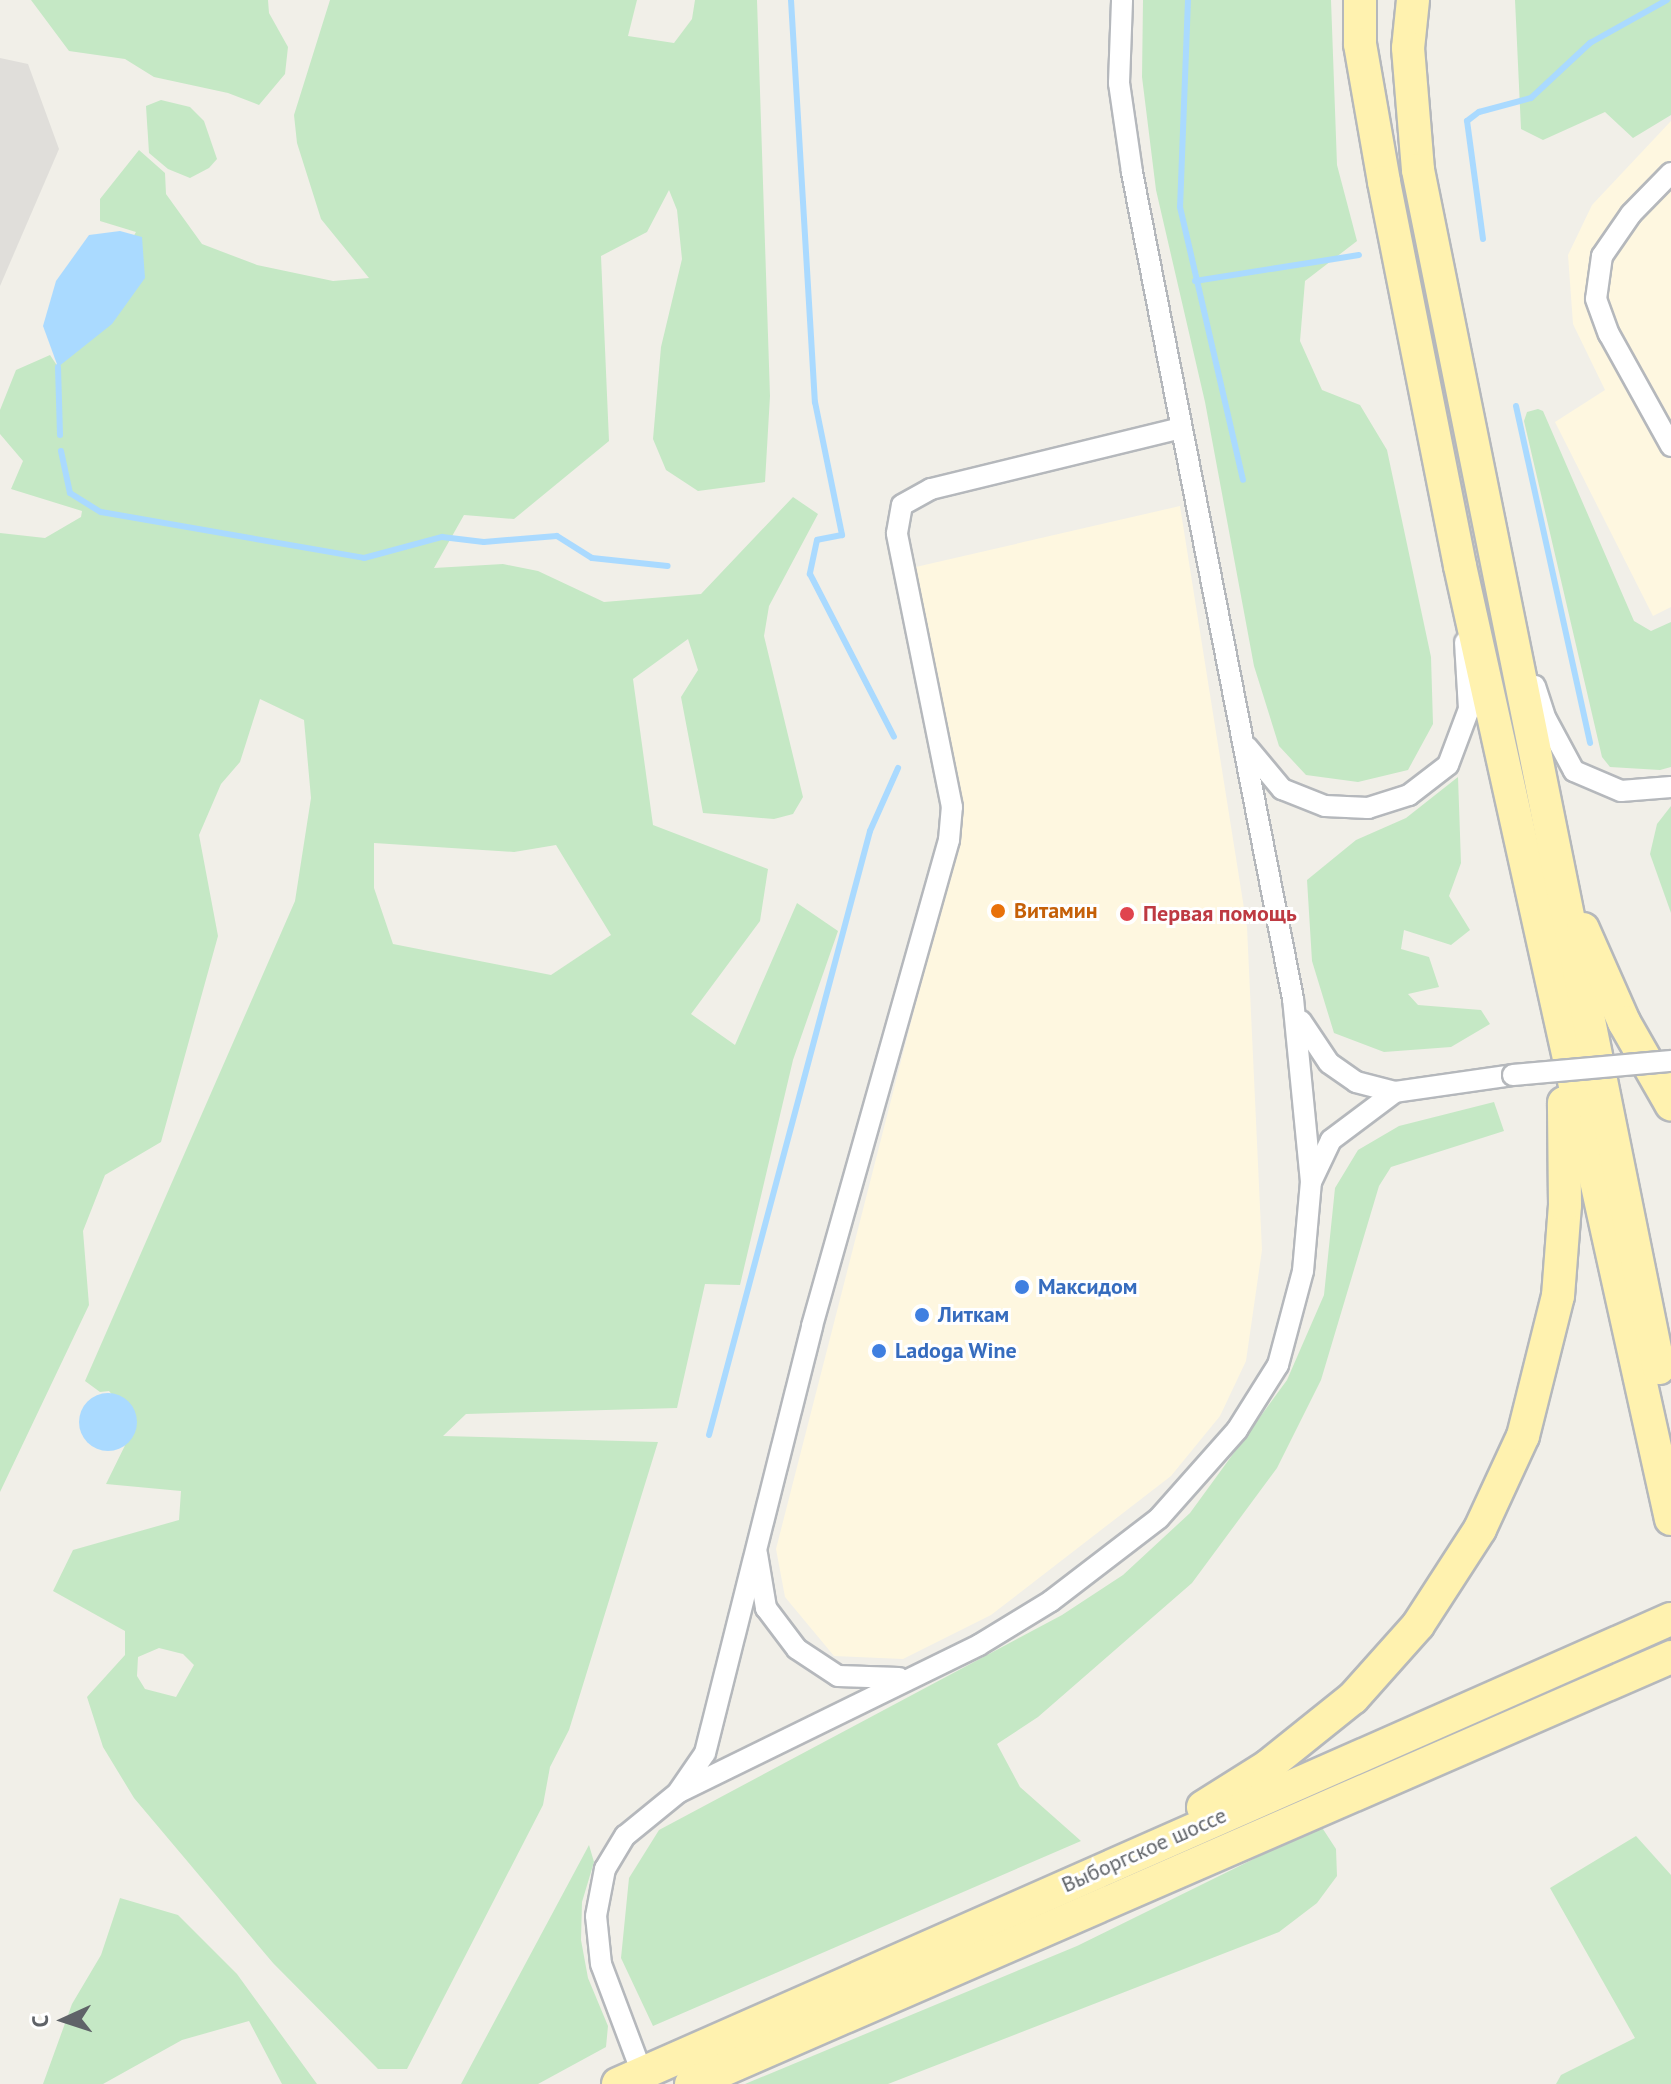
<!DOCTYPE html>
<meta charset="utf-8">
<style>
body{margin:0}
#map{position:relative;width:1671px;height:2084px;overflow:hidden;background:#f1efe8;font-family:"PT Sans",sans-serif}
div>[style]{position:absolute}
.commercial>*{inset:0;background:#fef7e0}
.industrial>*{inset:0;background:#e0deda}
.green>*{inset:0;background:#c5e8c5}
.water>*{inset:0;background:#aadaff}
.round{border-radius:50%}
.stream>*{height:6px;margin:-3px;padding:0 3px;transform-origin:3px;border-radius:3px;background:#aadaff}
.roads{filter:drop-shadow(2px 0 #b5b8bc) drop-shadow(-2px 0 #b5b8bc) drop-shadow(0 2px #b5b8bc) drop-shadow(0 -2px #b5b8bc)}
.street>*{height:20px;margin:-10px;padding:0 10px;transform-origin:10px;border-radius:10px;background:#fff}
.primary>*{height:32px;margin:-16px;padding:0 16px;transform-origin:16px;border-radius:16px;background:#fff2af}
.bridges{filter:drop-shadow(2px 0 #b5b8bc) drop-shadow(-2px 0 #b5b8bc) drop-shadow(0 2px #b5b8bc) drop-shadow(0 -2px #b5b8bc)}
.street-bridge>*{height:20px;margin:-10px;padding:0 10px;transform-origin:10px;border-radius:10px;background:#fff}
.dots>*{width:22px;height:22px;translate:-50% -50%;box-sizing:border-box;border:4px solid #fff;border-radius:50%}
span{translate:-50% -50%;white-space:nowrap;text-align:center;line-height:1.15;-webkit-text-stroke:6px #fff;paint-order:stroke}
.food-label{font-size:22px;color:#c56008;font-weight:700}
.left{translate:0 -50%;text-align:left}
.health-label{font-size:22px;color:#be3a42;font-weight:700}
.shop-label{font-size:22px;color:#366cbe;font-weight:700}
.street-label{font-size:22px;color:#5f6368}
.north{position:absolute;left:24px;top:1980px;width:80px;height:80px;-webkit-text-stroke:6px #fff;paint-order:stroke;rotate:267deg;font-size:22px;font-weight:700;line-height:32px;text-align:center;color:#5f6368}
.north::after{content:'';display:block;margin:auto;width:28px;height:36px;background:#5f6368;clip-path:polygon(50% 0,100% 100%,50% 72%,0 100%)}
</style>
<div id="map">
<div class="commercial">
<i style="clip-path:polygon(1671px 121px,1671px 607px,1653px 616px,1555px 422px,1605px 390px,1573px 324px,1568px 255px,1592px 205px)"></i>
<i style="clip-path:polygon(1180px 506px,1247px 927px,1262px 1250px,1246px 1361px,1220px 1416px,1171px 1476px,991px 1615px,903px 1659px,834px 1656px,785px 1597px,776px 1549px,961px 827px,958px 784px,907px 569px)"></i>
</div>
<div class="industrial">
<i style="clip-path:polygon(0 58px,28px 64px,59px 149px,0 286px)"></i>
</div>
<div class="green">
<i style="clip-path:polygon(31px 0,268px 0,269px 13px,288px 47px,285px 74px,259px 105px,228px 93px,154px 77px,125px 59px,69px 51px)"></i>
<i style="clip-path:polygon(evenodd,330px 0,637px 0,628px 36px,674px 43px,692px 19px,695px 0,757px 0,770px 396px,765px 482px,698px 491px,666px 470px,653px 439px,661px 347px,682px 259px,677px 210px,669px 190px,647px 232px,601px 256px,609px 441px,514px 519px,464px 515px,434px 568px,503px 564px,538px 571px,604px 602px,701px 594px,793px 497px,818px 514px,769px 606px,764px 636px,803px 797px,793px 814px,774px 819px,703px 813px,681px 697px,698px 670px,688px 639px,633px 679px,653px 825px,768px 869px,760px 921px,691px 1014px,735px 1045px,797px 903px,838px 931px,793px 1060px,740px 1285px,705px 1284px,677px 1408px,466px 1414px,443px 1436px,658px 1442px,569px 1730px,550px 1767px,543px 1805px,407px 2069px,378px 2069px,273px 1963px,134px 1798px,103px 1747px,87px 1697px,125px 1655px,125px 1631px,53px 1591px,73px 1550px,179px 1520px,181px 1491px,106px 1484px,136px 1423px,109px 1391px,100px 1392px,85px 1381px,295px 901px,311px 798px,304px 720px,260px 699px,240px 762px,221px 784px,199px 835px,218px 936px,161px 1142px,105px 1175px,83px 1231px,89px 1305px,0 1492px,0 533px,45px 538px,81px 517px,82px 511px,11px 489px,23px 461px,0 434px,0 410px,16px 370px,50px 355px,58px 367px,136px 232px,100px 221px,100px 199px,139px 150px,165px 173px,166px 194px,202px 244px,257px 265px,333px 281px,369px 278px,321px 219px,297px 143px,294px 115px,330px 0,374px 843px,514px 852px,556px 845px,611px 935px,551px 975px,393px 944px,374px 888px,374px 843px,330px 0,159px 1648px,183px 1654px,194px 1665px,176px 1697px,145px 1689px,137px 1676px,138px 1657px,159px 1648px)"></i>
<i style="clip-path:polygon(1143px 0,1331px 0,1337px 165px,1357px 241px,1305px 281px,1300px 341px,1322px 390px,1360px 405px,1387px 450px,1431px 657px,1433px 724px,1408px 770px,1358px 782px,1306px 775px,1279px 746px,1254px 666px,1205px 402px,1156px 190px,1142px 77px)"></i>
<i style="clip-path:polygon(1515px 0,1671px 0,1671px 115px,1633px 138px,1605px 112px,1543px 140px,1521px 129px)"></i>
<i style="clip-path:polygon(161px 100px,190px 107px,204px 121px,217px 159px,209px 168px,190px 178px,168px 169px,149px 153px,146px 106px)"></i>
<i style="clip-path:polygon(1538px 409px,1543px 411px,1634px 621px,1651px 631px,1671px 622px,1671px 767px,1660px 770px,1610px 767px,1602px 757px,1524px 421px,1527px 412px)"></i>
<i style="clip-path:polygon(1458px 777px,1461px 863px,1449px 896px,1470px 930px,1451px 945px,1404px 930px,1401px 949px,1429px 957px,1439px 987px,1408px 994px,1418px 1005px,1481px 1010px,1490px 1024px,1451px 1047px,1384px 1052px,1334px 1033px,1312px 961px,1307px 880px,1356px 840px,1406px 818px)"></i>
<i style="clip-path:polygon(1671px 806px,1671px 913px,1650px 854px,1657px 824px)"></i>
<i style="clip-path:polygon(1494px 1102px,1504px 1131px,1391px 1167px,1379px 1186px,1321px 1380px,1277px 1468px,1192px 1583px,1038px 1717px,997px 1744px,1020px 1787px,1081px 1841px,653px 2026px,621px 1958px,629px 1878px,659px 1830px,1062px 1615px,1123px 1575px,1190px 1513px,1287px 1380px,1324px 1295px,1335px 1188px,1358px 1150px,1399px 1126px)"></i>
<i style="clip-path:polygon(1321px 1826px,1336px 1849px,1337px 1876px,1317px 1903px,1279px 1932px,888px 2084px,745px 2084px,1077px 1946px)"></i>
<i style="clip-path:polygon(1636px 1836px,1671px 1875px,1671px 2084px,1556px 2084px,1561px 2075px,1635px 2038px,1550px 1888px)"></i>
<i style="clip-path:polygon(589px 1845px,594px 1862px,582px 1902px,581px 1940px,588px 1978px,608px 2026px,606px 2047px,538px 2084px,461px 2084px)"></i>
<i style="clip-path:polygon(120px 1898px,178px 1915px,237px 1974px,317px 2084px,282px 2084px,249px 2021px,182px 2040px,103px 2084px,43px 2084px,72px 2004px,101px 1955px)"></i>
</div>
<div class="water">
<i style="clip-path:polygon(120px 231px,142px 237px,145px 278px,112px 324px,58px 367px,43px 326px,56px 281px,89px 235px)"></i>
<i class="round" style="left:79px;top:1393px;width:58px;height:58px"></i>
</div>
<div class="stream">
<i style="left:791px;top:0;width:403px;rotate:86.6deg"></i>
<i style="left:815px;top:402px;width:136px;rotate:78.5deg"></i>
<i style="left:842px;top:535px;width:25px;rotate:169deg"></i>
<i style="left:817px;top:540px;width:35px;rotate:102deg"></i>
<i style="left:810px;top:574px;width:183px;rotate:62.7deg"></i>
<i style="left:1188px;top:0;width:207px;rotate:92.2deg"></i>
<i style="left:1180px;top:207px;width:280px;rotate:77deg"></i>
<i style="left:1483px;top:239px;width:119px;rotate:-97.7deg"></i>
<i style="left:1467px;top:121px;width:15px;rotate:-37deg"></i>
<i style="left:1479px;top:112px;width:54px;rotate:-15.1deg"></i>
<i style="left:1531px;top:98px;width:81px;rotate:-43deg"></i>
<i style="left:1590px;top:43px;width:88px;rotate:-29.2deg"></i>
<i style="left:1195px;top:281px;width:166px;rotate:-9deg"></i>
<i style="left:58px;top:367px;width:68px;rotate:88.3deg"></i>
<i style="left:1516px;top:406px;width:345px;rotate:77.6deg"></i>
<i style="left:61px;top:451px;width:43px;rotate:77.9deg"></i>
<i style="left:70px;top:493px;width:36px;rotate:32deg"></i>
<i style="left:101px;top:512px;width:267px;rotate:9.9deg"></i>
<i style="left:364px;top:558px;width:81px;rotate:-15.1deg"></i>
<i style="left:442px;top:537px;width:42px;rotate:6.8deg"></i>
<i style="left:484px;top:542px;width:73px;rotate:-4.7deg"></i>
<i style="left:557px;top:536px;width:41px;rotate:32.2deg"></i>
<i style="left:592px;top:558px;width:76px;rotate:6deg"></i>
<i style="left:709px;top:1435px;width:625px;rotate:-75.07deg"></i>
<i style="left:870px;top:831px;width:69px;rotate:-66deg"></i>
</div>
<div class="roads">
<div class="street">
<i style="left:1671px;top:173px;width:57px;rotate:134.3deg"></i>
<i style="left:1631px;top:214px;width:51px;rotate:124.6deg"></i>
<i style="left:1602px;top:256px;width:43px;rotate:97.9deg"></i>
<i style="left:1596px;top:299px;width:37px;rotate:70deg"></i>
<i style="left:1609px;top:334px;width:128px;rotate:61deg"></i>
<i style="left:1535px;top:686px;width:35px;rotate:72deg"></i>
<i style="left:1546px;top:719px;width:59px;rotate:61.7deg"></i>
<i style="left:1574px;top:771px;width:51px;rotate:23.1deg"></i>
<i style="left:1621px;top:791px;width:50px;rotate:-4.6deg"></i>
<i style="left:1247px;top:747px;width:55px;rotate:50.2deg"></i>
<i style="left:1282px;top:789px;width:46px;rotate:21.6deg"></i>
<i style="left:1325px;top:806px;width:43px;rotate:2.7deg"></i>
<i style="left:1368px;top:808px;width:43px;rotate:-17.6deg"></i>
<i style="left:1409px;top:795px;width:49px;rotate:-37.6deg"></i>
<i style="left:1448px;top:765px;width:60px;rotate:-69.4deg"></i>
<i style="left:1469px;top:709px;width:67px;rotate:-93.4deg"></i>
<i style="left:1301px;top:1021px;width:50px;rotate:56.3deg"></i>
<i style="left:1329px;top:1063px;width:33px;rotate:35deg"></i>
<i style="left:1356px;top:1082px;width:40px;rotate:14.4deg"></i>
<i style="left:1312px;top:1180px;width:44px;rotate:-64.6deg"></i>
<i style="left:1331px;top:1140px;width:80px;rotate:-36.9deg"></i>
<i style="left:1395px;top:1092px;width:119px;rotate:-8.2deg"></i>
<i style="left:757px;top:1554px;width:55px;rotate:80.5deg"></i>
<i style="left:766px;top:1608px;width:51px;rotate:52.9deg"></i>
<i style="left:797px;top:1649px;width:49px;rotate:33.4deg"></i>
<i style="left:838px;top:1676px;width:61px;rotate:1.9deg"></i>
<i style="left:679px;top:1791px;width:46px;rotate:-55.6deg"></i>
<i style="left:705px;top:1753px;width:440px;rotate:-75.9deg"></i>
<i style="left:812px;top:1326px;width:505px;rotate:-74.26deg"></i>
<i style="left:949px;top:840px;width:33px;rotate:-85deg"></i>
<i style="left:952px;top:807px;width:279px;rotate:-101.4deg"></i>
<i style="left:897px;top:533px;width:28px;rotate:-80deg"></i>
<i style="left:902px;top:505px;width:33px;rotate:-29deg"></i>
<i style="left:931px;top:489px;width:257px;rotate:-13.7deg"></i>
<i style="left:642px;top:2073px;width:116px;rotate:-110.6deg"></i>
<i style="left:601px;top:1964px;width:48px;rotate:-95.9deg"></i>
<i style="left:596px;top:1916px;width:48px;rotate:-79.2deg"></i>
<i style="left:605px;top:1869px;width:39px;rotate:-59deg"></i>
<i style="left:625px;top:1836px;width:70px;rotate:-39.2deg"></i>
<i style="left:679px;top:1792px;width:334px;rotate:-26.1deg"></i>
<i style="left:979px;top:1645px;width:84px;rotate:-31.4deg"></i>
<i style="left:1051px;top:1601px;width:136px;rotate:-37.5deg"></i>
<i style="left:1159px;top:1518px;width:118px;rotate:-48.4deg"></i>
<i style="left:1237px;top:1430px;width:77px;rotate:-57.8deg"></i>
<i style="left:1278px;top:1365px;width:97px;rotate:-75.1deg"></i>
<i style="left:1303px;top:1271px;width:89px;rotate:-84.9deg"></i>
<i style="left:1311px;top:1182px;width:184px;rotate:-95.6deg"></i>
<i style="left:1293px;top:999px;width:843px;rotate:-101.02deg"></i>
<i style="left:1132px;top:172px;width:90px;rotate:-98.3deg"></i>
<i style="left:1119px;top:83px;width:83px;rotate:-87.9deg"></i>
</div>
<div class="primary">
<i style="left:1360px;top:0;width:44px;rotate:90deg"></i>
<i style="left:1360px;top:44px;width:140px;rotate:80.1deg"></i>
<i style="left:1384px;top:182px;width:391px;rotate:78.8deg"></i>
<i style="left:1460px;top:566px;width:976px;rotate:77.52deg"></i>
<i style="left:1413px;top:0;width:48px;rotate:95.9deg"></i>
<i style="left:1408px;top:48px;width:122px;rotate:85.3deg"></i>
<i style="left:1418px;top:170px;width:1222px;rotate:78.63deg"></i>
<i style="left:1583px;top:929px;width:102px;rotate:66.2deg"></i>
<i style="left:1624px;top:1022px;width:95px;rotate:60.2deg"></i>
<i style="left:1203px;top:1807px;width:77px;rotate:-32.2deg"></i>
<i style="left:1268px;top:1766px;width:109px;rotate:-38.7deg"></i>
<i style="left:1353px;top:1698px;width:98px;rotate:-48.3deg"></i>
<i style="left:1418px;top:1625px;width:114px;rotate:-57.1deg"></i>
<i style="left:1480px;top:1529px;width:102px;rotate:-65.2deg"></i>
<i style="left:1523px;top:1436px;width:144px;rotate:-76deg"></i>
<i style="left:1558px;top:1296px;width:91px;rotate:-85.6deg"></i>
<i style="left:1565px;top:1205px;width:102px;rotate:-90.6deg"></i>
<i style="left:618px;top:2084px;width:1151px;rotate:-23.83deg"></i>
<i style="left:691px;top:2084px;width:1069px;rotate:-23.54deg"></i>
</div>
</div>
<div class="bridges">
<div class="street-bridge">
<i style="left:1513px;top:1075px;width:159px;rotate:-5.1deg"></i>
</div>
</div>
<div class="dots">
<i style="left:998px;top:911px;background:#e8710a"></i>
<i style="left:1127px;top:914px;background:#e0444e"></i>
<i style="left:1022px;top:1287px;background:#3f7fe0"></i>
<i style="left:922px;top:1315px;background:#3f7fe0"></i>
<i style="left:879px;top:1351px;background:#3f7fe0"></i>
</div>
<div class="food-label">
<span class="left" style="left:1014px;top:911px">Витамин</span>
</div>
<div class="health-label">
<span class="left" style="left:1143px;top:914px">Первая помощь</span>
</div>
<div class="shop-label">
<span class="left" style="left:1038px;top:1287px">Максидом</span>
<span class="left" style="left:938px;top:1315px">Литкам</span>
<span class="left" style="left:895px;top:1351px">Ladoga Wine</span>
</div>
<div class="street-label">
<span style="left:1144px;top:1850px;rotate:-24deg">Выборгское шоссе</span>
</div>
<div class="north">С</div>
</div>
